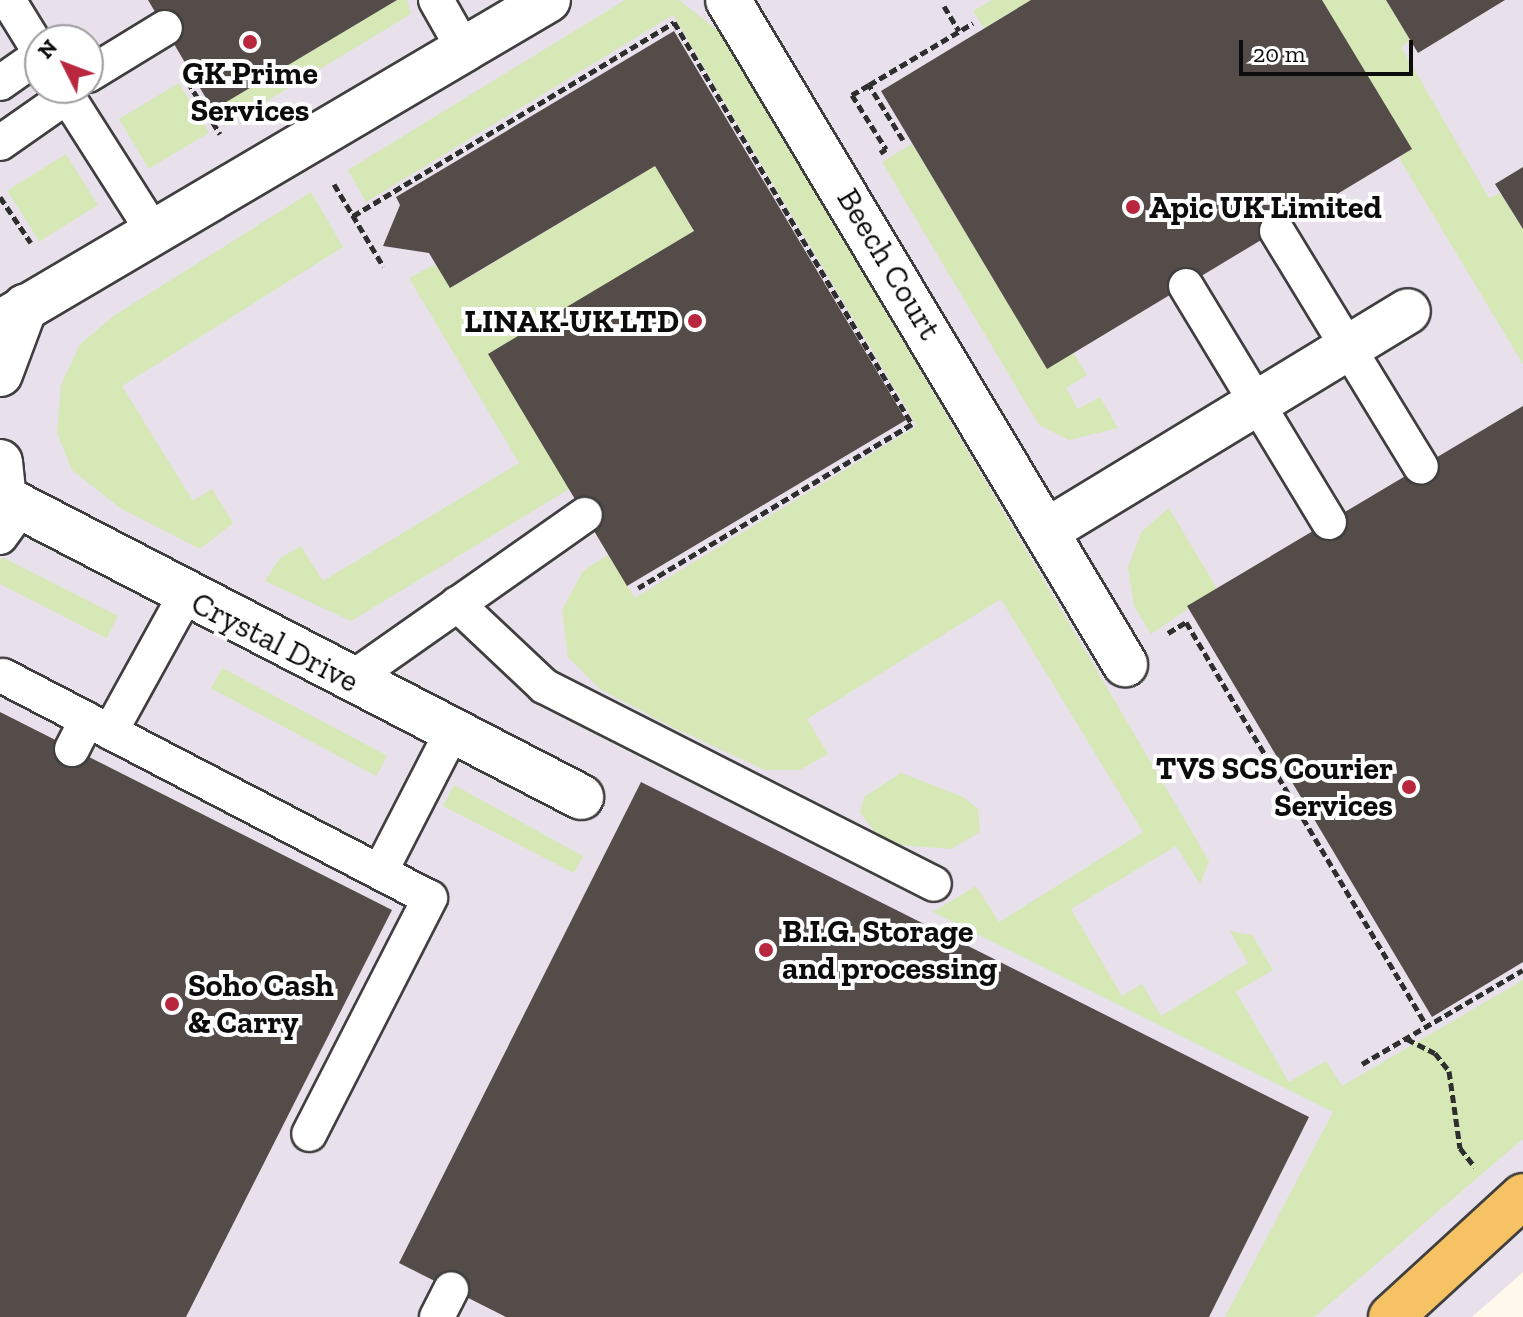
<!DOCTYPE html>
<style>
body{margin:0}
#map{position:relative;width:1523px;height:1317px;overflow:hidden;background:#fff9eb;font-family:"Zilla Slab",serif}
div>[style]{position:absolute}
.industrial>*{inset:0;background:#e8e0eb}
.green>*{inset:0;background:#d5e8b6;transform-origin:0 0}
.building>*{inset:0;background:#544c48}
.path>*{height:5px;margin-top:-2.5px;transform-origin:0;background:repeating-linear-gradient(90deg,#2e2e2e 0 8px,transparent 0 12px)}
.roads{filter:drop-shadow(2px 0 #3f3f3f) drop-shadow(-2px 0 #3f3f3f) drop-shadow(0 2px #3f3f3f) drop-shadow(0 -2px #3f3f3f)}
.service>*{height:34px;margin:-17px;padding:0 17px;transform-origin:17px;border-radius:17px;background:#fff}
.minor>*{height:44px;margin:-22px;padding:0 22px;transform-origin:22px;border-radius:22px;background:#fff}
.primary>*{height:44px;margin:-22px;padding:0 22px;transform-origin:22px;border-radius:22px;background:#f6c263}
.dots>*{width:22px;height:22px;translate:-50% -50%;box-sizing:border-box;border:4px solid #fff;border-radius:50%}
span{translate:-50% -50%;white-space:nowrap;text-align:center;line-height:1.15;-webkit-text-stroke:8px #fff;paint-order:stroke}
.poi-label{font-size:32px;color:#0c0c0c;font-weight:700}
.left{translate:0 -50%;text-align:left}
.right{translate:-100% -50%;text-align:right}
.street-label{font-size:32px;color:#0c0c0c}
.north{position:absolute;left:24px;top:24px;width:80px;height:80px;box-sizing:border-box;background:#fff;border:2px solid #9e9e9e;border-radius:50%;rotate:312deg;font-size:22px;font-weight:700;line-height:32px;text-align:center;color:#0c0c0c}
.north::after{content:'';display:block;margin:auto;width:28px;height:36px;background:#b9273e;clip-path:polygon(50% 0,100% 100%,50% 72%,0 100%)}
.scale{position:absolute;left:1239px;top:40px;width:174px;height:36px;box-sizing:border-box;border:4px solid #0c0c0c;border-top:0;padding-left:10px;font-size:24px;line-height:28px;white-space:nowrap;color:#0c0c0c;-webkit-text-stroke:6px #fff;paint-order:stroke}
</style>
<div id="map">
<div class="industrial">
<i style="clip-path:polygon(evenodd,0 0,1523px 0,1523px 1272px,1472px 1317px,0 1317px,0 0,40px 40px,88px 40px,88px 88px,40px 88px,40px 40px)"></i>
</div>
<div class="green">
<i style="clip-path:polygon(397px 0,407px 0,411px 14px,224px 127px,213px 110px)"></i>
<i style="clip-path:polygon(625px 0,679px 0,722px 34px,1209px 861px,1200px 884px,1176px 846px,1071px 909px,1122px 996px,1142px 984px,1161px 1016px,1248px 963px,1230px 931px,1252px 935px,1273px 970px,1236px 992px,1289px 1082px,1326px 1061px,1342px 1086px,1523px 980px,1523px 1139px,1314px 1317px,1225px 1317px,1333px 1112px,933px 912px,976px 886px,999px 922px,1143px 832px,1001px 599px,807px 719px,828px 754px,800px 770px,765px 770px,672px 727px,600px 689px,568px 657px,562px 610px,583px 571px,608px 555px,635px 598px,917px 426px,673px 15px,366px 202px,348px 170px)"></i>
<i style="clip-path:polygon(992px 0,1031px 0,984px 28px,973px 11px)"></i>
<i style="clip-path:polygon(1322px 0,1386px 0,1410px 40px,1401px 47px,1489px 198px,1500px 193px,1523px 229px,1523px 364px,1399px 158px,1411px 149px)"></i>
<i style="left:179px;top:83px;width:58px;height:70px;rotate:59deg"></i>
<i style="clip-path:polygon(912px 144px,1047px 368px,1073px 352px,1087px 375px,1066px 388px,1078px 409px,1100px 397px,1118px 428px,1069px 440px,1039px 425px,882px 162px)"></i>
<i style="left:66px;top:154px;width:60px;height:69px;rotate:58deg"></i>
<i style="clip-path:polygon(655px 166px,694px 231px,569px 489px,351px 621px,265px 581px,280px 558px,301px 546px,323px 581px,519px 463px,409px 278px,436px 264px,451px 288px)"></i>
<i style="clip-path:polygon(311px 192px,343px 247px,122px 386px,193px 501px,212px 489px,233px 523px,200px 549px,120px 508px,72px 470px,57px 433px,61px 385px,80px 344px,115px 315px)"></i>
<i style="clip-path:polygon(1169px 508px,1217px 589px,1151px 634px,1134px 606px,1128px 567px,1142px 531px)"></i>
<i style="left:2px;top:557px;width:130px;height:25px;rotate:27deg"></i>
<i style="left:222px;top:668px;width:187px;height:23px;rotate:28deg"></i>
<i style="clip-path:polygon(901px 773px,963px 797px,978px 809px,980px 832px,951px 849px,884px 844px,860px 812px,864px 797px)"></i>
<i style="clip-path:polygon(454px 785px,583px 856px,574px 873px,443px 806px)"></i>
</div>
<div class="building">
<i style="clip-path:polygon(148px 0,397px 0,213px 110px)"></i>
<i style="clip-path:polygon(1031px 0,1322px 0,1412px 149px,1047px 369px,881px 91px)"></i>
<i style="clip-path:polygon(1386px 0,1505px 0,1418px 53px)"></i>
<i style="clip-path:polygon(674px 31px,906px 420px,627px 586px,488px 354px,694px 231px,655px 166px,450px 288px,429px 253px,383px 246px,400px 205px,396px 197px)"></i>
<i style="clip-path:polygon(1523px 167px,1523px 229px,1495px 184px)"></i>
<i style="clip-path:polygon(1523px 406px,1523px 962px,1432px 1017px,1187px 606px)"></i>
<i style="clip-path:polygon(0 712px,392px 910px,186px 1317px,0 1317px)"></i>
<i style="clip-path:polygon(641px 782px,1309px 1117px,1209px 1317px,506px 1317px,399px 1263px)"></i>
</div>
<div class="path">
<i style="left:944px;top:6px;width:29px;rotate:59deg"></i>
<i style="left:181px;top:71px;width:74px;rotate:58.2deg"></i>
<i style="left:869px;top:85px;width:20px;rotate:150deg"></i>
<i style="left:852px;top:95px;width:64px;rotate:57.8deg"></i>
<i style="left:886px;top:149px;width:7px;rotate:146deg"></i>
<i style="left:903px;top:140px;width:65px;rotate:-121.7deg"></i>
<i style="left:869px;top:85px;width:121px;rotate:-30.8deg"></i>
<i style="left:334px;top:184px;width:96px;rotate:59.1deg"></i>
<i style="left:0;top:197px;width:55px;rotate:56deg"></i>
<i style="left:353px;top:216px;width:375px;rotate:-31.1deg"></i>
<i style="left:674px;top:22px;width:467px;rotate:59.4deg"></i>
<i style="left:912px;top:424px;width:319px;rotate:149.1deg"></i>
<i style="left:1168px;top:633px;width:21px;rotate:-31deg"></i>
<i style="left:1186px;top:622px;width:470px;rotate:59.2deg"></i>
<i style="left:1407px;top:1039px;width:31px;rotate:27deg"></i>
<i style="left:1435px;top:1053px;width:23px;rotate:52deg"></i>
<i style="left:1449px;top:1071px;width:78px;rotate:81.9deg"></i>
<i style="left:1460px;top:1148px;width:24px;rotate:52deg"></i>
<i style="left:1362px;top:1064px;width:186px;rotate:-30.3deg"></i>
</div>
<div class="roads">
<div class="service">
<i style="left:8px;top:0;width:61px;rotate:58.4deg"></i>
<i style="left:436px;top:0;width:59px;rotate:60.4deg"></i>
<i style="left:88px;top:75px;width:90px;rotate:-31.4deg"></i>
<i style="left:0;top:83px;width:49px;rotate:-35deg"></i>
<i style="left:62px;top:88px;width:169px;rotate:57.5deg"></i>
<i style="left:0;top:143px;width:82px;rotate:-35deg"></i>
<i style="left:1277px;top:231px;width:276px;rotate:58.6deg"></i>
<i style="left:1186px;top:286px;width:276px;rotate:58.8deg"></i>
<i style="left:0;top:537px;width:37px;rotate:-54deg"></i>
<i style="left:457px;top:604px;width:120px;rotate:43.3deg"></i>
<i style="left:544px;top:686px;width:437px;rotate:26.9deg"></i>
<i style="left:3px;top:676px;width:481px;rotate:27.5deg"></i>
<i style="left:430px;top:898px;width:265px;rotate:117.1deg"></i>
<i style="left:350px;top:680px;width:287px;rotate:-35.1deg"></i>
<i style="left:110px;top:732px;width:155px;rotate:-61.1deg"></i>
<i style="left:72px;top:749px;width:33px;rotate:-63deg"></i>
<i style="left:380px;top:872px;width:157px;rotate:-62.8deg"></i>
<i style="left:437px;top:1317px;width:31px;rotate:-63deg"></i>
</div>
<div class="minor">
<i style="left:728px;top:0;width:774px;rotate:59.13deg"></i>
<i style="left:0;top:323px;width:636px;rotate:-30.52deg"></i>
<i style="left:0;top:374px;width:72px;rotate:-69.5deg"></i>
<i style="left:0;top:462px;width:36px;rotate:84deg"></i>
<i style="left:4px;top:498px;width:650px;rotate:27.39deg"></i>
<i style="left:1048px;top:530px;width:421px;rotate:-31.3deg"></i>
</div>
<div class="primary">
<i style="left:1391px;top:1317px;width:179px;rotate:-42.5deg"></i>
</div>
</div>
<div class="dots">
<i style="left:250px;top:42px;background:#b9273e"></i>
<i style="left:1133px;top:207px;background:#b9273e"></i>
<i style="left:695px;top:321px;background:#b9273e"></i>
<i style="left:1409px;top:787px;background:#b9273e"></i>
<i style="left:766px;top:950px;background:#b9273e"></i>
<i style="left:172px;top:1004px;background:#b9273e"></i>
</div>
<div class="poi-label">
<span style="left:250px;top:92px">GK Prime<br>Services</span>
<span class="left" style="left:1149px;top:207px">Apic UK Limited</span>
<span class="right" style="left:679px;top:321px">LINAK-UK LTD</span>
<span class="right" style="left:1393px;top:787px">TVS SCS Courier<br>Services</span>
<span class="left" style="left:782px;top:950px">B.I.G. Storage<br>and processing</span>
<span class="left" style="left:188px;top:1004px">Soho Cash<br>&amp; Carry</span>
</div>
<div class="street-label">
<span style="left:889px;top:264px;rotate:59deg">Beech Court</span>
<span style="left:275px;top:642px;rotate:27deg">Crystal Drive</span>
</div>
<div class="north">N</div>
<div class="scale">20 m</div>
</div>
